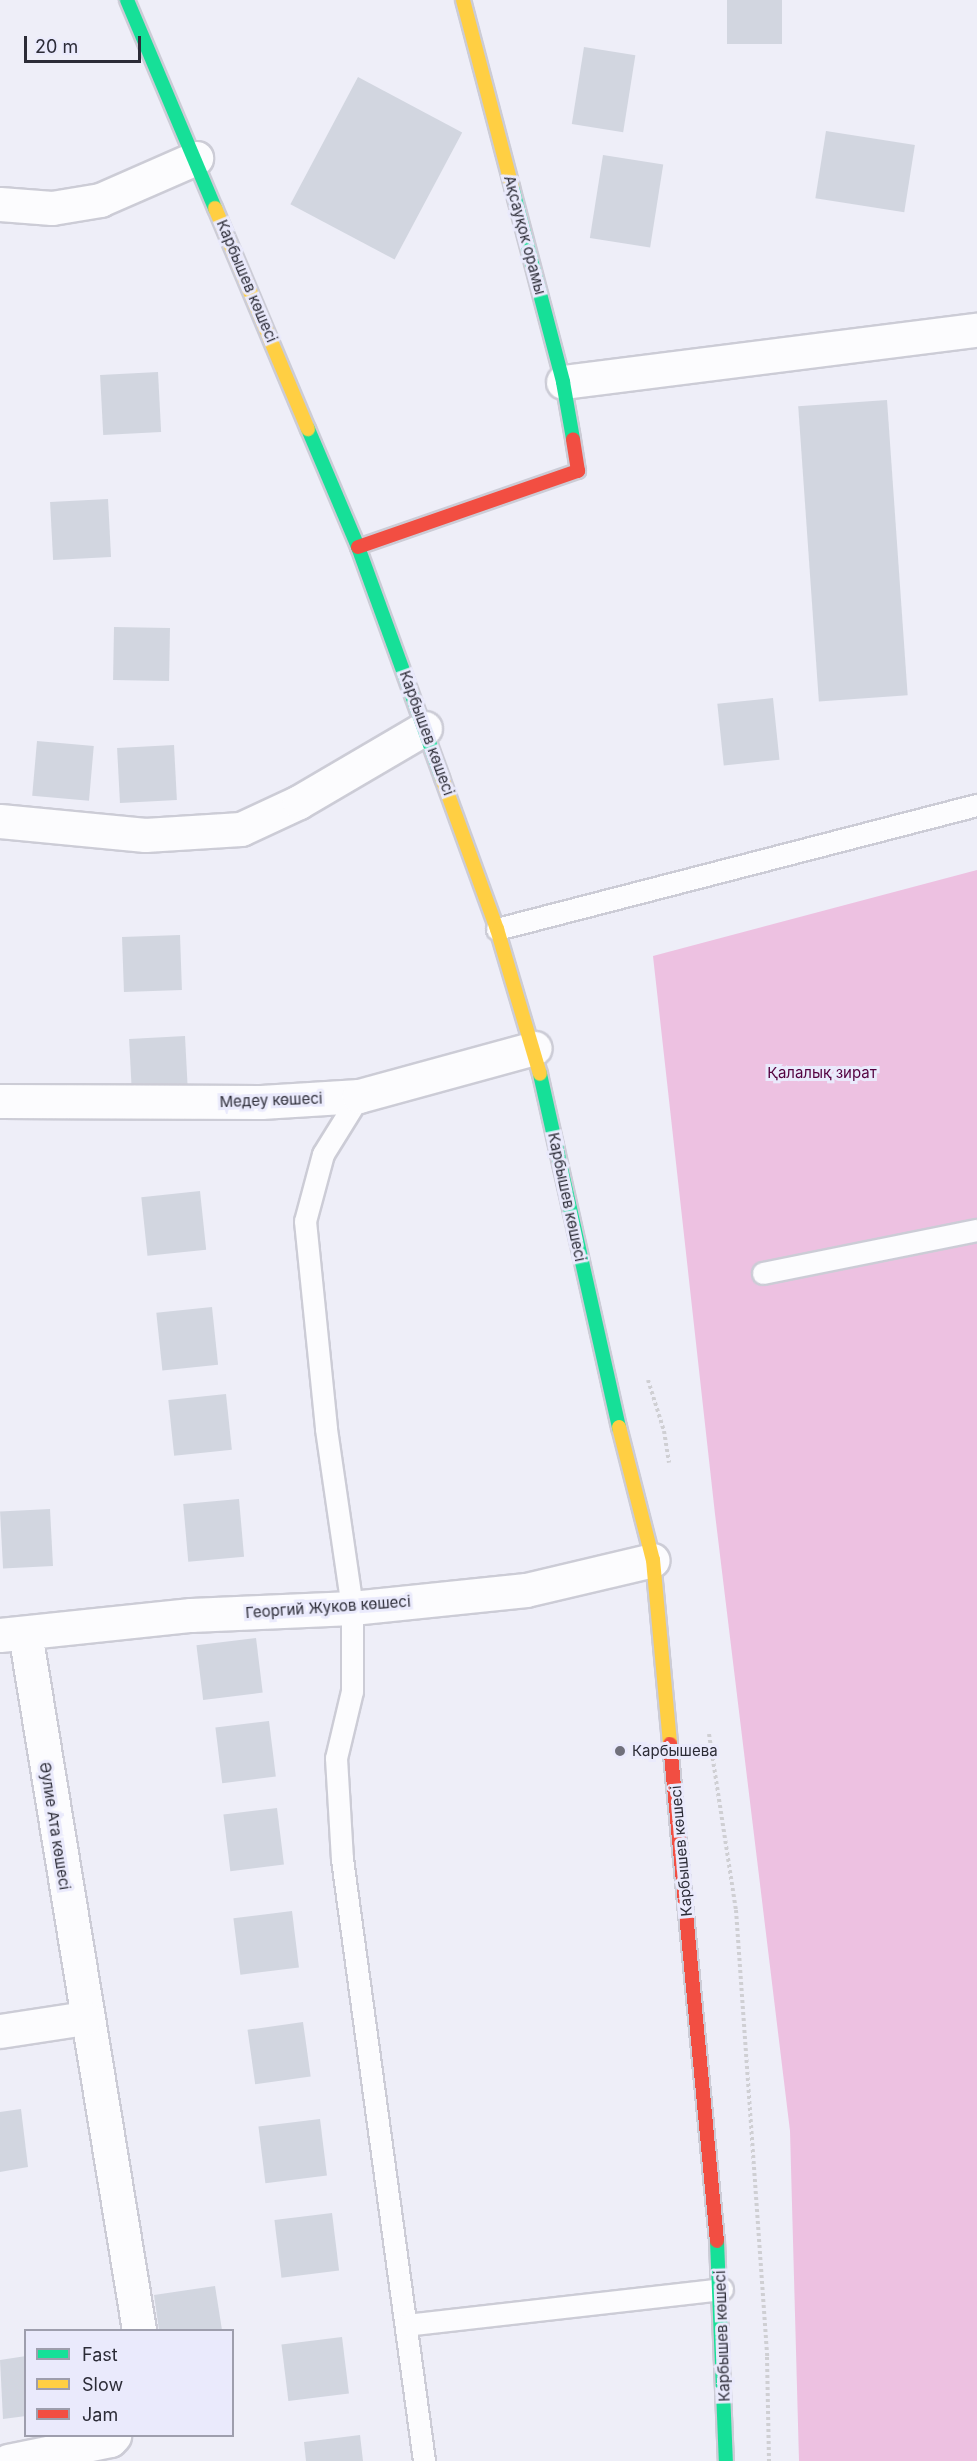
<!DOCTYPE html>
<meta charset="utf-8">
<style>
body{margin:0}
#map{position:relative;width:977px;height:2461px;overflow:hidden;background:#eeeef8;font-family:Inter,sans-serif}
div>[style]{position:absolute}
.green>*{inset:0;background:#edc1e1}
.building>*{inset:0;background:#d2d6e0;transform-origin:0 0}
.path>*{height:4px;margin-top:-2px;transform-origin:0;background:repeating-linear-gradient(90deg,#cfcfd3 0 3px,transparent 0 6px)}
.roads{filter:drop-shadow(2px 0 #ccccd6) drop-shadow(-2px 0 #ccccd6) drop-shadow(0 2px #ccccd6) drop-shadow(0 -2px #ccccd6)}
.lane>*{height:21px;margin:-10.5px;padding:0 10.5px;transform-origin:10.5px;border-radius:10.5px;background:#fcfcfe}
.street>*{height:33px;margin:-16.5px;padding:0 16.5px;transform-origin:16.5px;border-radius:16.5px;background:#fcfcfe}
.fast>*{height:14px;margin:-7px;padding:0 7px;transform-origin:7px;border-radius:7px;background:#16e098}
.slow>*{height:14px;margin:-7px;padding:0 7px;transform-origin:7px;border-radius:7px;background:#ffcf43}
.jam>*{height:14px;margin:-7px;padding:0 7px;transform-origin:7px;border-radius:7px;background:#f24e42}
.dots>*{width:16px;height:16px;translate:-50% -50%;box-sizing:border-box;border:3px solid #eaeafc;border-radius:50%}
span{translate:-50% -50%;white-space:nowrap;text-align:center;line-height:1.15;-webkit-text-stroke:6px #eaeafc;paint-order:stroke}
.street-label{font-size:15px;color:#2c2c37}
.park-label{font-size:15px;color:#540240}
.poi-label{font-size:15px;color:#2c2c37}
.left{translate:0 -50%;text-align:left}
.legend{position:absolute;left:24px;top:2329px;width:210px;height:108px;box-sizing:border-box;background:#eaeafc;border:2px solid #9e9ead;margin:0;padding:8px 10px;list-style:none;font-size:18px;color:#2c2c37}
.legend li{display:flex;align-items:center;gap:12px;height:30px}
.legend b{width:30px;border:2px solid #9e9ead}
.scale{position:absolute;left:24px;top:36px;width:117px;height:27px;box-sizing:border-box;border:3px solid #2c2c37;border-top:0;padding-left:8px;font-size:18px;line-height:21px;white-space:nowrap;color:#2c2c37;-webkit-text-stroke:4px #eaeafc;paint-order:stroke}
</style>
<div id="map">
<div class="green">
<i style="clip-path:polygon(977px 870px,977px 2461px,799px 2461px,790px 2131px,715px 1514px,653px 956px)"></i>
</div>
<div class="building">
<i style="left:727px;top:0;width:55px;height:44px"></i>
<i style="left:584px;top:47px;width:52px;height:78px;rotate:9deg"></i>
<i style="left:358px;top:77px;width:118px;height:144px;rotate:28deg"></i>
<i style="left:826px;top:131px;width:90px;height:68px;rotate:9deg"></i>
<i style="left:603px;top:155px;width:61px;height:84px;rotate:9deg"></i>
<i style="left:158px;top:372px;width:60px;height:58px;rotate:87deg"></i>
<i style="left:887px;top:400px;width:296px;height:89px;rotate:86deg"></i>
<i style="left:108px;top:499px;width:58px;height:58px;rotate:87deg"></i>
<i style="left:114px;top:627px;width:56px;height:53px;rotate:1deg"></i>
<i style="left:773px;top:698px;width:62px;height:56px;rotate:84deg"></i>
<i style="left:37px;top:741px;width:57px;height:55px;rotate:5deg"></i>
<i style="left:174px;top:745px;width:55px;height:57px;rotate:87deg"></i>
<i style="left:180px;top:935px;width:55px;height:58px;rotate:88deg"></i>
<i style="left:185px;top:1036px;width:57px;height:56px;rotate:87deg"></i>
<i style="left:200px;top:1191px;width:59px;height:59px;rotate:84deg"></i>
<i style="left:212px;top:1307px;width:58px;height:56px;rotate:84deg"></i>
<i style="left:226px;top:1394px;width:56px;height:58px;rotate:84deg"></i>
<i style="left:239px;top:1499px;width:58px;height:56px;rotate:85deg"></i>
<i style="left:50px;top:1509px;width:57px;height:50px;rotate:87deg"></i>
<i style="left:256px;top:1638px;width:55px;height:60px;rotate:83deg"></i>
<i style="left:269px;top:1721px;width:56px;height:54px;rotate:83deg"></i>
<i style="left:277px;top:1808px;width:57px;height:54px;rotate:83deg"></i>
<i style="left:292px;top:1911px;width:57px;height:59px;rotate:83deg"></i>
<i style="left:303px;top:2022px;width:55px;height:56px;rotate:82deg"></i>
<i style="clip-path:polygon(21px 2109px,28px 2167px,0 2172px,0 2112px)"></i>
<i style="left:320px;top:2119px;width:57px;height:62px;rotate:83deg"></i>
<i style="left:332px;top:2213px;width:58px;height:58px;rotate:83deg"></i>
<i style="clip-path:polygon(215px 2286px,222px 2330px,159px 2330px,154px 2295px)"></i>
<i style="left:342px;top:2337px;width:57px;height:61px;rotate:83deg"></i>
<i style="clip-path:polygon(26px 2356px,26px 2416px,3px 2419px,0 2360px)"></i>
<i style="clip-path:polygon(360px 2435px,363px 2461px,306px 2461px,304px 2442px)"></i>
</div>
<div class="path">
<i style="left:648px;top:1380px;width:53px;rotate:72.6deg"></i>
<i style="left:664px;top:1431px;width:32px;rotate:81deg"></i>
<i style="left:709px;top:1734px;width:178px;rotate:81.3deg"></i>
<i style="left:736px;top:1910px;width:448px;rotate:86deg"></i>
<i style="left:767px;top:2357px;width:104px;rotate:88.9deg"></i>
</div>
<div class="roads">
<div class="lane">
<i style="left:497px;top:929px;width:496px;rotate:-14.5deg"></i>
<i style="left:359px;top:1096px;width:68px;rotate:121.8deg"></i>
<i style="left:323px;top:1154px;width:69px;rotate:105deg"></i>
<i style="left:305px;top:1221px;width:209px;rotate:84.2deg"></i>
<i style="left:326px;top:1429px;width:181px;rotate:81.7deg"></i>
<i style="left:352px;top:1608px;width:83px;rotate:90deg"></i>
<i style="left:352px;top:1691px;width:69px;rotate:103.4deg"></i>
<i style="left:336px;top:1758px;width:101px;rotate:86.6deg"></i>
<i style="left:342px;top:1859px;width:608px;rotate:82.24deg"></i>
<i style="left:763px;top:1273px;width:218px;rotate:-11.4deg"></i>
<i style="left:406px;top:2325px;width:318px;rotate:-6.5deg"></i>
</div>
<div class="street">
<i style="left:0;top:204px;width:52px;rotate:4.4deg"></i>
<i style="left:52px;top:208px;width:49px;rotate:-9.5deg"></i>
<i style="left:100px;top:200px;width:105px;rotate:-23.6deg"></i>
<i style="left:563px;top:382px;width:417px;rotate:-7.2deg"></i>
<i style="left:0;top:821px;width:146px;rotate:5.5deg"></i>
<i style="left:145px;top:835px;width:96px;rotate:-3.6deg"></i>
<i style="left:241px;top:829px;width:64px;rotate:-25deg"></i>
<i style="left:299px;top:802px;width:146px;rotate:-30.4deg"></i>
<i style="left:0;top:1101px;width:261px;rotate:0.2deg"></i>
<i style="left:261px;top:1102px;width:98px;rotate:-3.5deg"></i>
<i style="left:359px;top:1096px;width:182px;rotate:-15.3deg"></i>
<i style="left:25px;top:1633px;width:706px;rotate:80.71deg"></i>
<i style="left:0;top:1635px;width:192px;rotate:-6deg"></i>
<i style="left:191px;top:1615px;width:161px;rotate:-2.5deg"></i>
<i style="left:352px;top:1608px;width:175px;rotate:-5.9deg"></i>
<i style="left:526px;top:1590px;width:130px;rotate:-13.3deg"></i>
<i style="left:0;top:2031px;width:86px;rotate:-8.7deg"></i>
<i style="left:8px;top:2461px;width:104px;rotate:-11.6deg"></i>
<i style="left:110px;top:2440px;width:6px;rotate:-45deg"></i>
</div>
<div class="fast">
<i style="left:127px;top:0;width:226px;rotate:67.1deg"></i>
<i style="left:512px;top:187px;width:202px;rotate:75.3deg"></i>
<i style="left:563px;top:382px;width:58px;rotate:80deg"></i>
<i style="left:308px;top:429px;width:128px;rotate:67deg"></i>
<i style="left:358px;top:547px;width:246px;rotate:70deg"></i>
<i style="left:540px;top:1074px;width:362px;rotate:77.4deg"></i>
<i style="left:717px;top:2241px;width:220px;rotate:87.7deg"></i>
</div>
<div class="slow">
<i style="left:463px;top:0;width:193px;rotate:75.3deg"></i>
<i style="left:215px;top:208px;width:240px;rotate:67.2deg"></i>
<i style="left:442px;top:778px;width:161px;rotate:70deg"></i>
<i style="left:497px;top:929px;width:151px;rotate:73.5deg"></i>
<i style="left:619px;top:1427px;width:137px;rotate:75.7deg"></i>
<i style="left:653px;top:1560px;width:185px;rotate:84.7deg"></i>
</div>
<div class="jam">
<i style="left:358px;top:547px;width:233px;rotate:-19.1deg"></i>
<i style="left:578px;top:471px;width:32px;rotate:-99deg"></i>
<i style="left:670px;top:1744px;width:499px;rotate:84.6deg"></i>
</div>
</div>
<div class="dots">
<i style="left:620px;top:1751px;background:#70707b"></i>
</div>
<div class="street-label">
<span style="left:525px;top:235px;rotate:75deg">Ақсауқок орамы</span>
<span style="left:247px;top:281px;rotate:67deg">Карбышев көшесі</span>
<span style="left:427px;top:733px;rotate:70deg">Карбышев көшесі</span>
<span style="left:271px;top:1100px;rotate:-2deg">Медеу көшесі</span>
<span style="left:567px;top:1197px;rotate:78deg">Карбышев көшесі</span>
<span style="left:328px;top:1607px;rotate:-4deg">Георгий Жуков көшесі</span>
<span style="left:55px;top:1826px;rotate:81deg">Әулие Ата көшесі</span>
<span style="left:681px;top:1851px;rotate:-95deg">Карбышев көшесі</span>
<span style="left:722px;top:2336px;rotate:-92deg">Карбышев көшесі</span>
</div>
<div class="park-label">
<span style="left:822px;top:1073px">Қалалық зират</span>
</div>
<div class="poi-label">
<span class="left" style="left:632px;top:1751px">Карбышева</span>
</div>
<ul class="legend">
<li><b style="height:8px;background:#16e098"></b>Fast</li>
<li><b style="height:8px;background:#ffcf43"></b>Slow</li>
<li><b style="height:8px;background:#f24e42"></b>Jam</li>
</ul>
<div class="scale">20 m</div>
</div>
